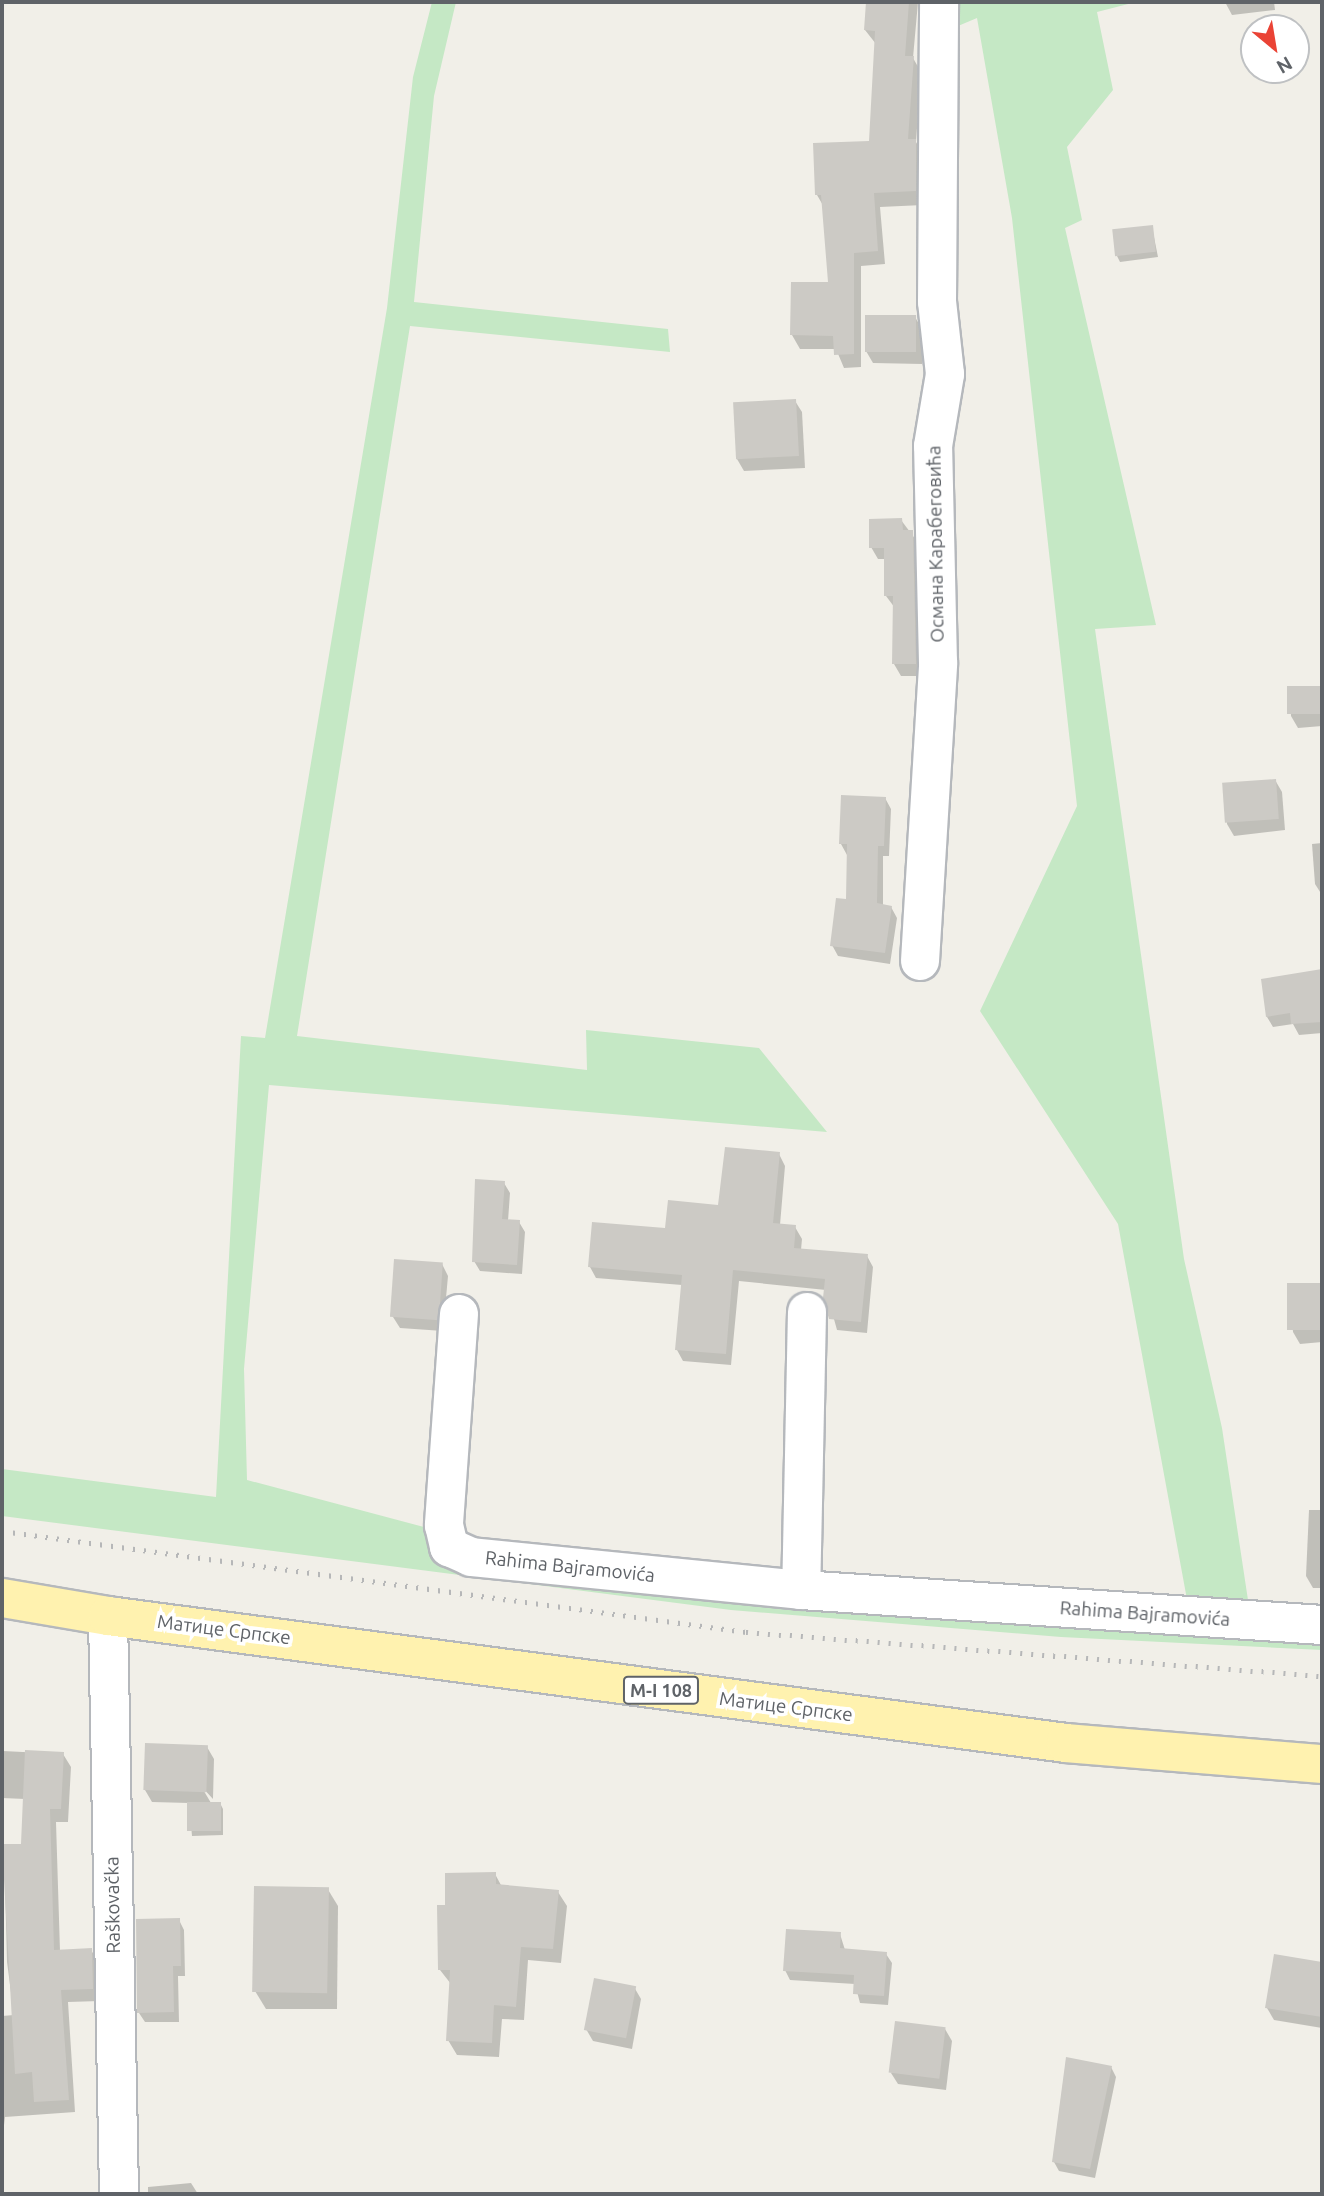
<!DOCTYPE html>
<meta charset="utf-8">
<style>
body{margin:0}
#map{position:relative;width:1324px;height:2196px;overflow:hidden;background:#f1efe8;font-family:Ubuntu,sans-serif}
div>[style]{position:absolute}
.green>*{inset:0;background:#c5e8c5}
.shadow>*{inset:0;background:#0003}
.building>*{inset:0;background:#cccac5;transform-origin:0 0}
.roads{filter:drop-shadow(2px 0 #b5b8bc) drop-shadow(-2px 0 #b5b8bc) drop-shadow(0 2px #b5b8bc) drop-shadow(0 -2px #b5b8bc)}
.street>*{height:38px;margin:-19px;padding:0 19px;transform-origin:19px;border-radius:19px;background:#fff}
.primary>*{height:38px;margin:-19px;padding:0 19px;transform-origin:19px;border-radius:19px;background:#fff2af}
.rail>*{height:5px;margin-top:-2.5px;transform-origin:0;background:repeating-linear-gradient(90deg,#b6b7b8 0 2px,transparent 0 11px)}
span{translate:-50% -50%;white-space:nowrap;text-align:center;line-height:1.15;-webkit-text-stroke:7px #fff;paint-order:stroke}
.shield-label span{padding:2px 5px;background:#fff;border:2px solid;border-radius:5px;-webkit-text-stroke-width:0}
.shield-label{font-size:18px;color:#5f6368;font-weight:700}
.street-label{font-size:19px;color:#5f6368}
.frame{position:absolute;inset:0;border:4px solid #5f6368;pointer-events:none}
.north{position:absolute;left:1240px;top:14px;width:70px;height:70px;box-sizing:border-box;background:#fff;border:2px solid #bfc1c3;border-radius:50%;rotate:150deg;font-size:19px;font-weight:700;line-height:28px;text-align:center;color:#5f6368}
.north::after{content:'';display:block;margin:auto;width:24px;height:32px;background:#ea4335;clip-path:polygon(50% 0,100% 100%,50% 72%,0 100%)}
</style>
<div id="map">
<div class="green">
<i style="clip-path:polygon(432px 2px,456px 2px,434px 96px,414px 302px,668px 329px,670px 352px,410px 326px,297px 1036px,587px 1070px,586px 1030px,759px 1048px,827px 1132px,269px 1085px,244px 1369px,247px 1480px,454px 1535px,452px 1555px,1322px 1624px,1322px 1650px,1061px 1637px,731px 1610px,2px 1516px,2px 1469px,216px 1497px,241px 1036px,265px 1038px,387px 308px,413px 77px)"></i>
<i style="clip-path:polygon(933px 2px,1136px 2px,1097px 12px,1113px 90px,1067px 147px,1082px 220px,1065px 228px,1156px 625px,1095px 629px,1184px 1259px,1222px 1428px,1248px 1600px,1188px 1605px,1118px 1224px,980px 1011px,1077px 806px,1012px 218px,977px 18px,958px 26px,949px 335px)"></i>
</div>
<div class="shadow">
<i style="clip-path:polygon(868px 2px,918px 2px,913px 58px,921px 72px,916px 142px,923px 155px,923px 205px,880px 207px,885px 264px,861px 266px,861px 367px,844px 368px,836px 349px,800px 349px,792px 335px,830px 284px,824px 207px,817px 195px,871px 142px,876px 44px,865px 30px)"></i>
<i style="clip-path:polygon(1274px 2px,1275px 10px,1232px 15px,1225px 2px)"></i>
<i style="clip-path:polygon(1152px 227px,1158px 257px,1120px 262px,1117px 256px)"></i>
<i style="clip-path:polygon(915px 317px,922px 329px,922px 364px,873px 363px,866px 351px)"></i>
<i style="clip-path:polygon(795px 401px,802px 412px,805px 468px,744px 471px,737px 459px)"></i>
<i style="clip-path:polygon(901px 520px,919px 544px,922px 676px,901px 676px,894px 664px,895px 608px,886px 596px,886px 559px,878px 559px,871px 547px)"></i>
<i style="clip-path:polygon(1322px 688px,1322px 726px,1298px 728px,1291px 716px,1289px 690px)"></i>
<i style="clip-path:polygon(1275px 780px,1282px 792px,1285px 830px,1234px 836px,1227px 824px,1224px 785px)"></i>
<i style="clip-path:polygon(885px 798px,891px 809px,889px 856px,883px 856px,883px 906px,891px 907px,897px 918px,890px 964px,838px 956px,832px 945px,847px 901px,847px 855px,841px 844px)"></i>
<i style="clip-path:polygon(1322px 843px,1322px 895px,1315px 884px,1312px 844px)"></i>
<i style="clip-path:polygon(1322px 972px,1322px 1033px,1299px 1035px,1293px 1024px,1273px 1027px,1267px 1017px,1263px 980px)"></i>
<i style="clip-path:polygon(779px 1154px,785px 1166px,780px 1225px,795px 1227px,802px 1239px,801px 1250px,867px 1256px,873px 1267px,867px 1333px,837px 1330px,826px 1290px,739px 1281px,731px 1365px,683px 1361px,677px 1350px,682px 1285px,596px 1278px,590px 1267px,719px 1207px)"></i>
<i style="clip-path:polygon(504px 1183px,510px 1193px,508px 1221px,519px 1222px,525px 1232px,522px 1274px,480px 1271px,474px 1261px)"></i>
<i style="clip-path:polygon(442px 1264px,448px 1276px,443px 1331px,400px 1328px,393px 1317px)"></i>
<i style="clip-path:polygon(1322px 1284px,1322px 1342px,1300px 1344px,1293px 1332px,1289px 1288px)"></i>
<i style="clip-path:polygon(1309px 1510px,1322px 1510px,1322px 1588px,1313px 1588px,1306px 1576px)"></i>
<i style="clip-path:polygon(2px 1718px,3px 1751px,63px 1754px,71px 1767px,68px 1822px,56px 1822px,60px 1951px,91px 1950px,99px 1963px,100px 2001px,68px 2002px,75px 2112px,5px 2117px,2px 2142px,2px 2016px,14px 2015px,7px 1962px,4px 1846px,23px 1845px,25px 1799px,2px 1798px)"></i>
<i style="clip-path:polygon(207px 1747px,214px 1759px,213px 1799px,201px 1786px,211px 1803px,220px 1803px,223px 1809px,223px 1835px,192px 1836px,189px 1803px,152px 1802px,145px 1790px)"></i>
<i style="clip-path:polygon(495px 1874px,502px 1887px,558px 1892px,567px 1906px,561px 1963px,528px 1960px,524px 2020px,502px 2019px,499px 2057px,457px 2055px,448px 2040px,451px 1984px,440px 1970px,439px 1907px,447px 1907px)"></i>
<i style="clip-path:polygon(327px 1888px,338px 1906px,337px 2009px,266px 2009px,255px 1991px)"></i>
<i style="clip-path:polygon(179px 1920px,184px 1930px,185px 1976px,178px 1976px,179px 2022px,145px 2022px,139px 2013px)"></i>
<i style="clip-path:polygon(840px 1934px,845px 1950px,886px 1954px,892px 1963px,888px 2005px,860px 2003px,855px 1984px,790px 1980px,785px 1970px)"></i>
<i style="clip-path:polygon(1276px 1956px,1322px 1964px,1322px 2028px,1274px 2020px,1267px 2008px)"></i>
<i style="clip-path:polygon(634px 1987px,641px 1999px,632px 2049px,593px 2041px,586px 2029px)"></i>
<i style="clip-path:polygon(945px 2029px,952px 2041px,946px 2090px,898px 2084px,891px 2073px)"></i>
<i style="clip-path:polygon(1068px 2059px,1111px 2067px,1116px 2077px,1095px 2178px,1059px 2171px,1054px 2162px)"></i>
<i style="clip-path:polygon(191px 2183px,198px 2194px,148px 2194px,148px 2187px)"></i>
</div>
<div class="building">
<i style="clip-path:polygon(866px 2px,909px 2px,905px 56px,914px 56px,908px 139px,916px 139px,916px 191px,874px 193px,878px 251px,854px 253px,854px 354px,834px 355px,833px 336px,790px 335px,791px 282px,828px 282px,821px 195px,815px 195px,813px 143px,869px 141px,875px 31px,864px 30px)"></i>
<i style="left:1153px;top:225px;width:27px;height:41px;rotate:84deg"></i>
<i style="left:865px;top:315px;width:51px;height:37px"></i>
<i style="left:796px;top:399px;width:57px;height:63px;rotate:87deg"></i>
<i style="clip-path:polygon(902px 518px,903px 530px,913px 530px,916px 664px,892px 664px,893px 596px,884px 596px,884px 548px,869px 548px,869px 519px)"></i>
<i style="left:1322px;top:686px;width:28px;height:35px;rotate:90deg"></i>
<i style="left:1276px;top:779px;width:40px;height:54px;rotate:86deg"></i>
<i style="clip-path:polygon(841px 795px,886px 797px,884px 846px,878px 846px,877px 903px,892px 906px,885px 953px,830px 946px,836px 898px,846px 899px,847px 844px,839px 844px)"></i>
<i style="clip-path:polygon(1322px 969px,1322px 1022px,1291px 1024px,1290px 1013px,1266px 1017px,1261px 979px)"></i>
<i style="clip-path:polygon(725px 1147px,780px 1152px,773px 1223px,796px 1225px,794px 1248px,868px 1254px,861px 1322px,829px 1319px,823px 1298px,825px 1279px,733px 1270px,726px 1354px,675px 1350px,682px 1275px,588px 1267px,592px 1222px,665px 1228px,668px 1200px,718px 1205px)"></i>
<i style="clip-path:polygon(475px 1179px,505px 1181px,502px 1219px,520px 1220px,517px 1265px,472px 1262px)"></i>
<i style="left:394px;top:1259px;width:49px;height:58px;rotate:4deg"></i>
<i style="left:1322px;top:1283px;width:47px;height:35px;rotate:90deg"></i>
<i style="left:145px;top:1743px;width:63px;height:47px;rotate:2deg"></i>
<i style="clip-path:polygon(25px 1750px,64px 1752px,61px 1809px,50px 1809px,54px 1950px,92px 1948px,93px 1989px,61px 1990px,69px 2100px,34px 2102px,32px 2072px,15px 2074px,2px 1844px,21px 1844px)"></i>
<i style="left:187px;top:1802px;width:34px;height:29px"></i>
<i style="clip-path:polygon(496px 1872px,496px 1884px,559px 1890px,553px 1949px,521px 1947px,516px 2007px,494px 2005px,492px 2043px,446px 2041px,450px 1970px,438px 1970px,437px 1905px,445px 1905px,445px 1873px)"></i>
<i style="left:254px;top:1886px;width:75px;height:106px;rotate:1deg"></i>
<i style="clip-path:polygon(180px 1918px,181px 1966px,173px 1966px,174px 2012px,137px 2013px,136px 1919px)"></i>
<i style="clip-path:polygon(786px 1929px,841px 1932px,840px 1948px,887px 1952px,884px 1996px,853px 1994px,854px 1975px,783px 1971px)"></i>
<i style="clip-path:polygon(1274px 1954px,1322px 1962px,1322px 2017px,1265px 2008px)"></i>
<i style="left:594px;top:1978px;width:43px;height:53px;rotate:11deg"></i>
<i style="left:895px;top:2021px;width:51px;height:52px;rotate:7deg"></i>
<i style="clip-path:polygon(1066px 2057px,1112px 2066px,1090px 2169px,1052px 2162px)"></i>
</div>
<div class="roads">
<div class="street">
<i style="left:920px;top:961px;width:299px;rotate:-86.5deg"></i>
<i style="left:938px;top:663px;width:217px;rotate:-91.3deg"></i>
<i style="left:933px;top:446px;width:73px;rotate:-80.5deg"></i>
<i style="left:945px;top:374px;width:72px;rotate:-96.3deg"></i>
<i style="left:937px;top:302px;width:300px;rotate:-89.6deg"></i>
<i style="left:807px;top:1312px;width:278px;rotate:91.2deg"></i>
<i style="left:801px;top:1590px;width:522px;rotate:3.84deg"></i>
<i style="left:459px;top:1314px;width:212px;rotate:94.1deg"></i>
<i style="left:444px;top:1525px;width:23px;rotate:77deg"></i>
<i style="left:449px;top:1547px;width:24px;rotate:24deg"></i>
<i style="left:471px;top:1557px;width:332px;rotate:5.7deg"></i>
<i style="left:108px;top:1616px;width:578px;rotate:88.91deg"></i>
</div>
<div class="primary">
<i style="left:2px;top:1598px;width:108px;rotate:9.6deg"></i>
<i style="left:108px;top:1616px;width:966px;rotate:7.55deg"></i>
<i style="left:1066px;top:1743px;width:257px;rotate:4.7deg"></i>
</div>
</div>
<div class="rail">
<i style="left:2px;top:1531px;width:751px;rotate:7.73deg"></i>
<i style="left:746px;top:1632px;width:578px;rotate:4.37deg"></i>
</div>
<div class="shield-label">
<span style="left:661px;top:1690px">M-I 108</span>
</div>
<div class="street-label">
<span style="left:936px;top:544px;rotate:-91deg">Османа Карабеговића</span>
<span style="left:570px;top:1567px;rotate:6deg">Rahima Bajramovića</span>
<span style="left:1145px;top:1614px;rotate:4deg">Rahima Bajramovića</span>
<span style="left:224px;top:1630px;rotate:7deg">Матице Српске</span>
<span style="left:786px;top:1707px;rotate:7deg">Матице Српске</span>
<span style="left:113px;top:1905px;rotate:-91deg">Raškovačka</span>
</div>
<div class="frame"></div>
<div class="north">N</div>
</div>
